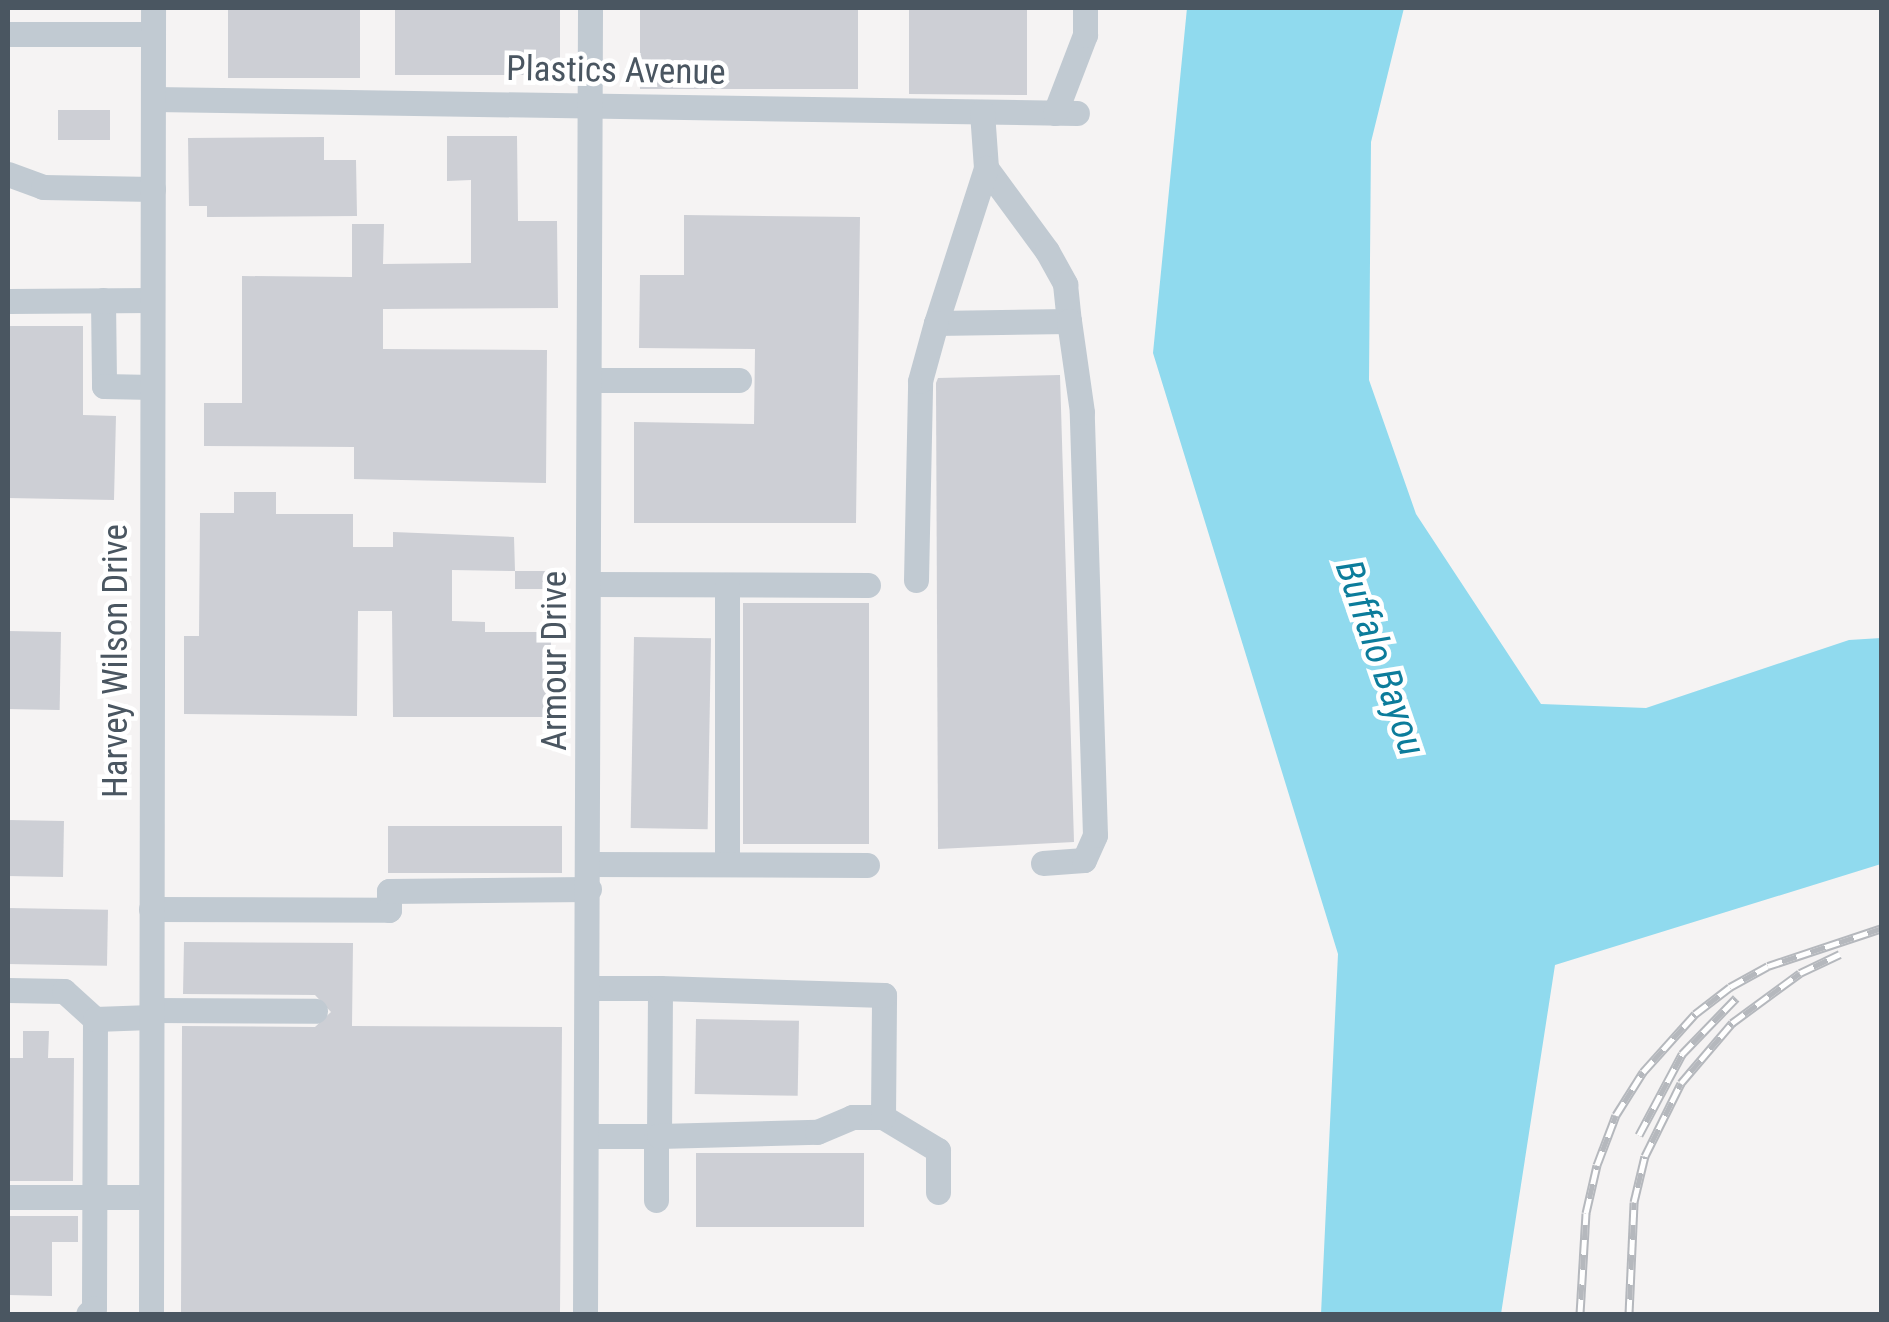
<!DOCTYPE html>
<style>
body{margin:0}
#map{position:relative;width:1889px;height:1322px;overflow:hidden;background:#f5f3f3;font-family:"Roboto Condensed",sans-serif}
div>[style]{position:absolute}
.water>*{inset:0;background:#90daee}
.building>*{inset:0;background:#cdcfd5;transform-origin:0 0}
.minor>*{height:25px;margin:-12.5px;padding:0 12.5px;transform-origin:12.5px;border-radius:12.5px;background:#c1cad2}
.rail>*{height:9px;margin-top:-4.5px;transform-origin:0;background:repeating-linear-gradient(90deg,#fff 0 15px,#b5b8bd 0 30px);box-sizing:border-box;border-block:2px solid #b5b8bd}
span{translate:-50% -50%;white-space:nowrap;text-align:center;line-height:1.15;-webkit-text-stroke:9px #fff;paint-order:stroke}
.street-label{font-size:35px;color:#4a5661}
.water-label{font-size:38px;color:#0c7c9b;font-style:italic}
.frame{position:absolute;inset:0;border:10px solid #4a5661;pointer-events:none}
</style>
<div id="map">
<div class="water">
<i style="clip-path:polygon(1187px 8px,1404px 8px,1371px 142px,1369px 380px,1416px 514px,1541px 704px,1646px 708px,1849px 640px,1881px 638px,1881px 864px,1555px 965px,1501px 1314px,1321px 1314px,1338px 954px,1153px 353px)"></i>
</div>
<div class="building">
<i style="left:228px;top:8px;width:132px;height:70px"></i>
<i style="left:395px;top:8px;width:165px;height:67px"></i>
<i style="left:640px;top:8px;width:218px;height:81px"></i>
<i style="clip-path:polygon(924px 8px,1027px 8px,1027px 95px,909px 94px,909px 10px)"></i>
<i style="left:58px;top:110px;width:52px;height:30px"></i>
<i style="clip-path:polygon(447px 136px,517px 136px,518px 221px,557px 221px,558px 308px,383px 309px,383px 349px,547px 350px,546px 483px,354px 479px,354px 447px,204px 446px,204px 403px,242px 403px,242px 276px,352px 277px,352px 224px,384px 224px,383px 264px,471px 263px,471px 180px,447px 181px)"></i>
<i style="clip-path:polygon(324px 137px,324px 160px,356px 160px,357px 216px,207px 217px,207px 206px,189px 206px,188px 138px)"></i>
<i style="clip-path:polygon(684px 215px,860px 217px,856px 523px,634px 523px,634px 422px,754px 424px,755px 349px,639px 348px,640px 275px,684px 275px)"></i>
<i style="clip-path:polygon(8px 326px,83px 326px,83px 415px,116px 416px,114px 500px,8px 498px)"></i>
<i style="clip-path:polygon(1060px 375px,1074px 842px,938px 849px,936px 383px,938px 378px)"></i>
<i style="clip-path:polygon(234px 492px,276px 492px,276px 514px,353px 514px,353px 547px,393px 547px,393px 532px,514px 537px,515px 571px,452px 570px,452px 621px,485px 622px,485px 632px,551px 632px,551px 717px,393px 717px,392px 611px,358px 611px,357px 716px,184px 714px,184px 636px,199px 636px,200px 513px,234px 513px)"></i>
<i style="left:515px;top:571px;width:34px;height:18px"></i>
<i style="left:743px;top:603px;width:126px;height:241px"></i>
<i style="left:8px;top:631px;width:53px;height:78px;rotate:1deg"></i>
<i style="left:634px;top:637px;width:77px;height:191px;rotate:1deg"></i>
<i style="left:8px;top:820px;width:56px;height:56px;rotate:1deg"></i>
<i style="left:562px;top:826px;width:47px;height:174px;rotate:90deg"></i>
<i style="left:8px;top:908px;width:100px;height:56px;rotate:1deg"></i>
<i style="clip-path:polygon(184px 942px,353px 943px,352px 1026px,562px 1027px,560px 1314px,181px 1314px,182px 1026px,315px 1027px,331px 1012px,315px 995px,183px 994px)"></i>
<i style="left:696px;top:1019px;width:103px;height:75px;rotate:1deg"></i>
<i style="clip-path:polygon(23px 1031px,49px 1031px,48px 1058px,74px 1058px,73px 1181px,8px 1181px,8px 1058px,23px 1058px)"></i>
<i style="left:696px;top:1153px;width:168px;height:74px"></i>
<i style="clip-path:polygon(8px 1216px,78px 1216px,78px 1242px,52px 1242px,52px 1296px,8px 1295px)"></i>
</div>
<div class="minor">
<i style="left:8px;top:34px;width:145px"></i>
<i style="left:154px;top:99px;width:923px;rotate:0.87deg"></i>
<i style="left:982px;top:112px;width:56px;rotate:85.9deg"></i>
<i style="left:986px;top:168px;width:103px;rotate:53.7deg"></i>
<i style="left:1047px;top:251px;width:38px;rotate:61deg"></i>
<i style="left:1065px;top:284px;width:37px;rotate:84deg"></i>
<i style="left:1069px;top:321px;width:133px;rotate:179.1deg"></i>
<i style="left:936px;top:323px;width:163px;rotate:-72.1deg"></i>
<i style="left:1055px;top:113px;width:84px;rotate:-69deg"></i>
<i style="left:1085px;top:35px;width:27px;rotate:-90deg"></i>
<i style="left:8px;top:174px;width:37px;rotate:20deg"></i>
<i style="left:43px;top:187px;width:110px;rotate:1deg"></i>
<i style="left:103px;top:300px;width:86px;rotate:89.3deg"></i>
<i style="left:104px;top:386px;width:48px;rotate:1.2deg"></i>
<i style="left:8px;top:301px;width:144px;rotate:-0.4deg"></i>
<i style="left:592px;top:380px;width:147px"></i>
<i style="left:916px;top:580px;width:199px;rotate:-88.8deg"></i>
<i style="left:920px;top:381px;width:60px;rotate:-74.6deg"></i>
<i style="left:590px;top:584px;width:278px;rotate:0.2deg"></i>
<i style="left:727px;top:585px;width:279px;rotate:90deg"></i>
<i style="left:1043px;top:863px;width:41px;rotate:-4.2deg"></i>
<i style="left:1084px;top:860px;width:27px;rotate:-66deg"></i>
<i style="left:1095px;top:835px;width:423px;rotate:-91.8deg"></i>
<i style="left:1082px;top:412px;width:92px;rotate:-98.1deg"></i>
<i style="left:589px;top:864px;width:278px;rotate:0.2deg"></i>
<i style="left:151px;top:909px;width:238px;rotate:0.2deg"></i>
<i style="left:389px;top:910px;width:19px;rotate:-90deg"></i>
<i style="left:389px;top:891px;width:200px;rotate:-0.6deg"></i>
<i style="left:8px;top:990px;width:56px;rotate:1deg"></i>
<i style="left:64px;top:991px;width:42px;rotate:42.1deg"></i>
<i style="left:95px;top:1019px;width:289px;rotate:90.2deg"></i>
<i style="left:94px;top:1308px;width:8px;rotate:135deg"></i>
<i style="left:151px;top:1010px;width:164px;rotate:0.3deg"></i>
<i style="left:95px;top:1019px;width:56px;rotate:-2deg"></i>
<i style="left:883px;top:1117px;width:64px;rotate:31deg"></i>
<i style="left:938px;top:1150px;width:42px;rotate:90deg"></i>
<i style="left:587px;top:1136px;width:72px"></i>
<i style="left:659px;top:1136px;width:148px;rotate:-89.6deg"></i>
<i style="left:660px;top:988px;width:71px;rotate:180deg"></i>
<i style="left:656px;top:1136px;width:64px;rotate:90deg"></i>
<i style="left:659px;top:1136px;width:158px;rotate:-1.5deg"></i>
<i style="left:817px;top:1132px;width:38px;rotate:-23deg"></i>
<i style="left:852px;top:1117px;width:31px"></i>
<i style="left:883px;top:1117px;width:122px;rotate:-89.5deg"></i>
<i style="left:884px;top:995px;width:224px;rotate:-178.2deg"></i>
<i style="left:8px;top:1197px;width:143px"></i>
<i style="left:151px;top:1314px;width:1306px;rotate:-89.91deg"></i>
<i style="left:585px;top:1314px;width:1306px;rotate:-89.78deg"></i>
</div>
<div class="rail">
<i style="left:1639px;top:1135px;width:92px;rotate:-62deg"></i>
<i style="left:1682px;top:1054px;width:78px;rotate:-46deg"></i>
<i style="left:1580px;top:1314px;width:101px;rotate:-86.6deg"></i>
<i style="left:1586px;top:1213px;width:49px;rotate:-77.1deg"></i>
<i style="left:1597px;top:1165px;width:53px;rotate:-69.2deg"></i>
<i style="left:1616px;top:1115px;width:51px;rotate:-57.9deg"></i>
<i style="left:1643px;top:1072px;width:78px;rotate:-48.1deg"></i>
<i style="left:1695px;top:1014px;width:44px;rotate:-37.6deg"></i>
<i style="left:1730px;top:987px;width:43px;rotate:-28.9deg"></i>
<i style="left:1768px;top:966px;width:120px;rotate:-18.4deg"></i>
<i style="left:1629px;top:1314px;width:112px;rotate:-87.4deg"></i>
<i style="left:1634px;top:1202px;width:47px;rotate:-76.6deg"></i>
<i style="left:1645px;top:1156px;width:81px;rotate:-63.7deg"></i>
<i style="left:1681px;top:1083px;width:79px;rotate:-49.6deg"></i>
<i style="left:1732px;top:1023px;width:84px;rotate:-36.3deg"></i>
<i style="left:1800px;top:973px;width:44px;rotate:-25.4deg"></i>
</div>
<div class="street-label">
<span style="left:616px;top:71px;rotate:1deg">Plastics Avenue</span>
<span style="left:116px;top:661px;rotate:-90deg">Harvey Wilson Drive</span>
<span style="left:555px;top:661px;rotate:-90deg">Armour Drive</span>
</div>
<div class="water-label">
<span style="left:1380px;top:658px;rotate:71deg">Buffalo Bayou</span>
</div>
<div class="frame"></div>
</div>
